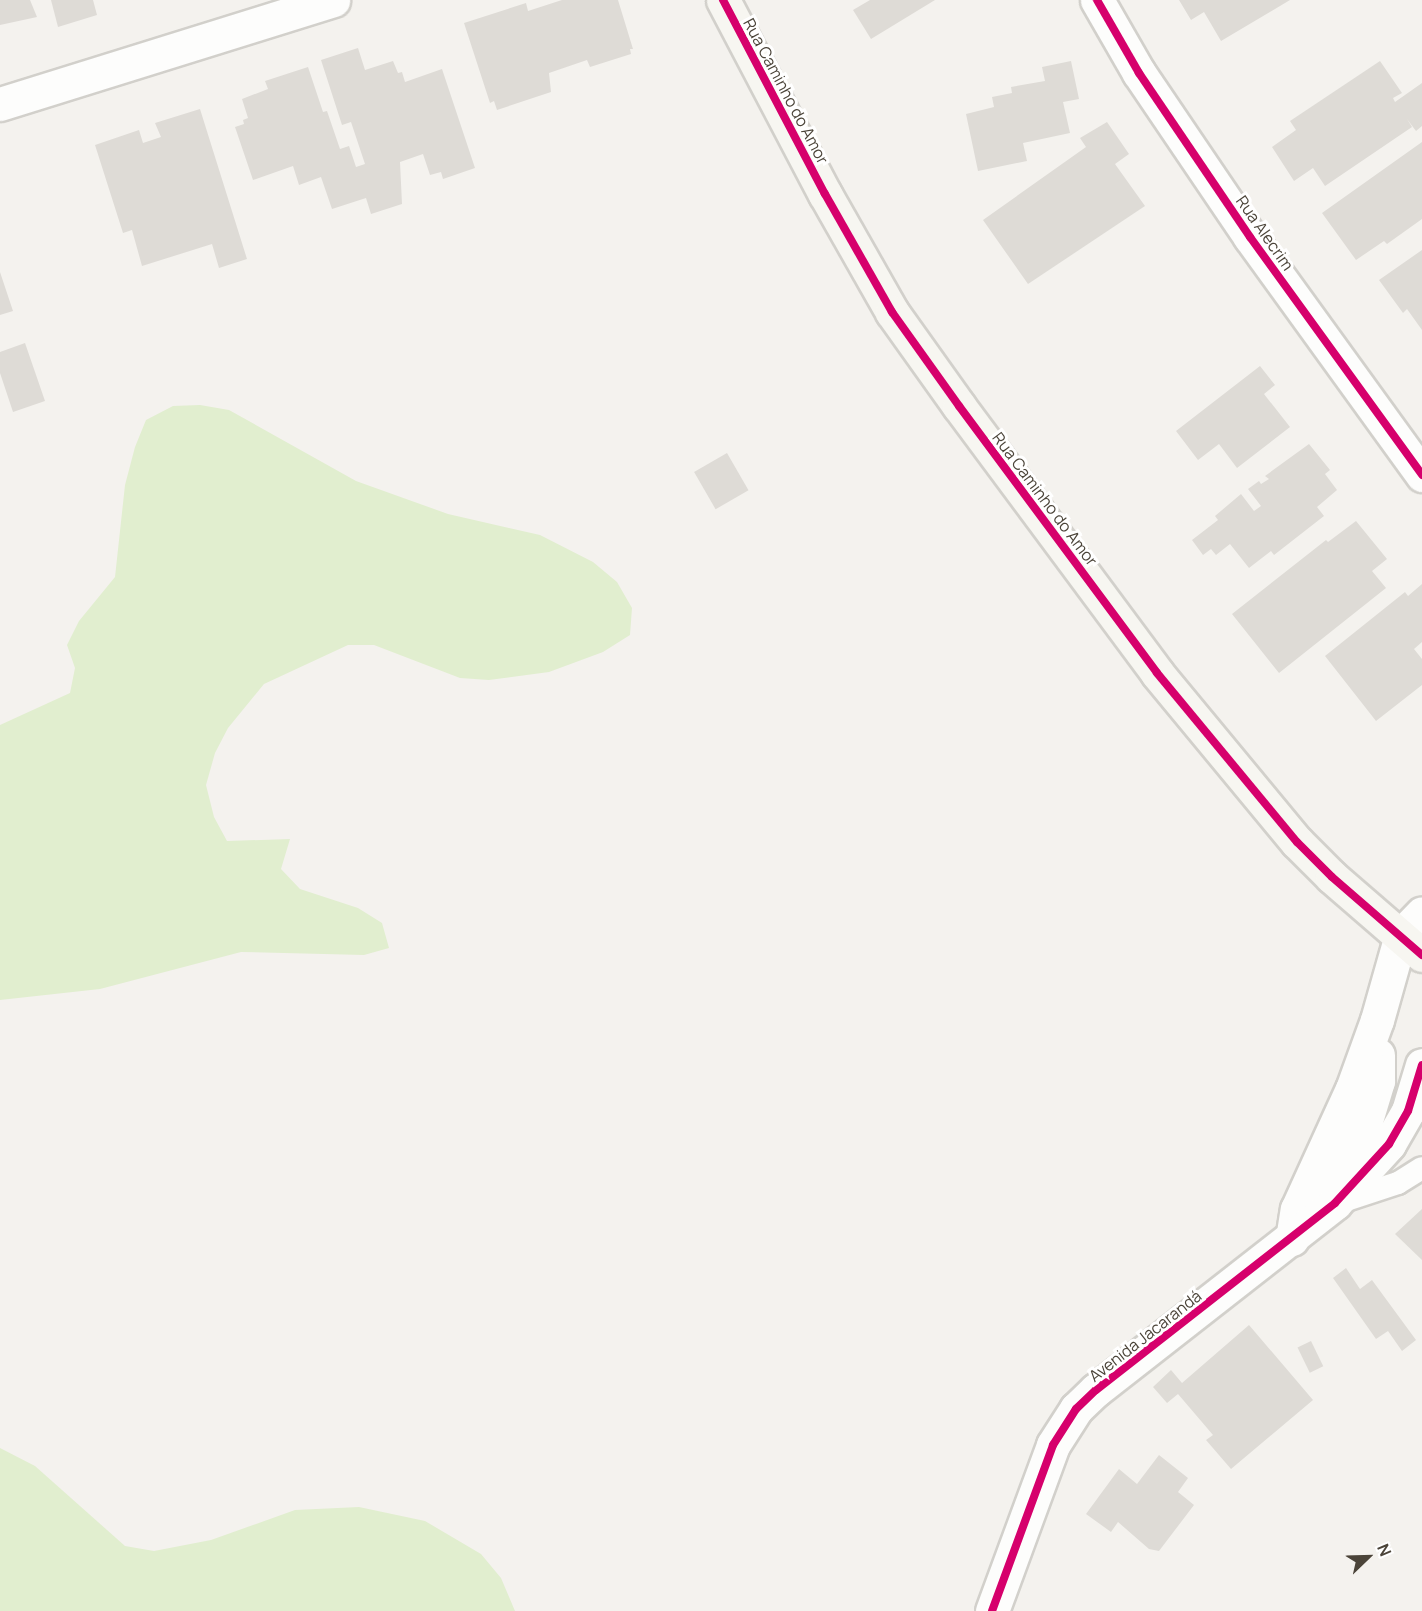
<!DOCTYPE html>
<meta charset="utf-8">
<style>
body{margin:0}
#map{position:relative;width:1422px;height:1611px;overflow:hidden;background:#f4f2ee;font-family:Manrope,sans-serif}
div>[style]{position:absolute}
.green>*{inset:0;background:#e1eecf}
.building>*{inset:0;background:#dedbd6;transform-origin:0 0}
.roads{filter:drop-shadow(2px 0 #d2d0cb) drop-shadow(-2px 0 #d2d0cb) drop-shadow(0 2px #d2d0cb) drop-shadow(0 -2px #d2d0cb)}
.lane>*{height:22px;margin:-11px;padding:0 11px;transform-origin:11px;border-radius:11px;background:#fdfdfc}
.street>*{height:33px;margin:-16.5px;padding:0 16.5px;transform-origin:16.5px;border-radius:16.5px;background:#fdfdfc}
.secondary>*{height:33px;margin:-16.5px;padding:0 16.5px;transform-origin:16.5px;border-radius:16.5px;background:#f7f6f1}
.cycleway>*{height:8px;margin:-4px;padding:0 4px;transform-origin:4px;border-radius:4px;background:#d6006c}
span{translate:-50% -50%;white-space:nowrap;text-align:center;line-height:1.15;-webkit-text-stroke:6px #fff;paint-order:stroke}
.street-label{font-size:16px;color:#4b4439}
.north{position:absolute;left:1338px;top:1527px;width:60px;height:60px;-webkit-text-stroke:4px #fff;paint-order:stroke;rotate:67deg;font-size:16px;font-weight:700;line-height:24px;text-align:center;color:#4b4439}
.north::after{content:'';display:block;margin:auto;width:21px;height:27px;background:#4b4439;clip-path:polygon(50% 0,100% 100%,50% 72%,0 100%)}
</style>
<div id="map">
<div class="green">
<i style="clip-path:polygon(200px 405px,229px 410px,356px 481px,448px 514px,540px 535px,593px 562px,617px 582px,632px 608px,630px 635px,603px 652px,549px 672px,489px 680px,460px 678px,374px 645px,348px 645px,264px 684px,228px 728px,215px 753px,206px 785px,214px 817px,227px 841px,290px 839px,281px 869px,300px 889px,358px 908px,382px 923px,389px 948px,364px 955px,241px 952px,100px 989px,0 1000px,0 725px,70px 693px,75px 668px,67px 645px,79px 621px,115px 577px,125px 485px,135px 447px,146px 420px,173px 406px)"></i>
<i style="clip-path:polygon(0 1448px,35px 1466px,125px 1546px,154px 1551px,211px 1540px,295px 1510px,359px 1507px,425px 1521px,481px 1554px,501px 1578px,515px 1611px,0 1611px)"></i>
</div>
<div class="building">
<i style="clip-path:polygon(0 0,30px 0,37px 17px,0 25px)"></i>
<i style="clip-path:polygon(51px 0,93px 0,97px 15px,58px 27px)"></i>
<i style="clip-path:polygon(562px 0,618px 0,633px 49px,630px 49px,631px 54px,590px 67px,587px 60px,549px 73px,551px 92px,497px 110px,494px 101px,490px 103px,464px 23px,526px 3px,528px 11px)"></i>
<i style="clip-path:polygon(870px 0,935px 0,871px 39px,853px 10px)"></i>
<i style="clip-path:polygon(1179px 0,1290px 0,1221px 41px,1204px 12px,1191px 20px)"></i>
<i style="clip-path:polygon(358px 48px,365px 70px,393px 61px,398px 73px,402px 72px,405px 82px,442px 69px,475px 168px,443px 179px,441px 172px,430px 175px,423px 154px,400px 162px,402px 204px,371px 214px,366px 198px,332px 209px,321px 177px,299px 185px,293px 166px,253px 180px,235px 127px,244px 124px,243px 120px,248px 118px,242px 99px,268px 89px,265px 81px,308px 67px,323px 112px,327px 111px,340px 149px,349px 146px,356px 167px,365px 164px,351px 122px,342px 125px,321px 60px)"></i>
<i style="clip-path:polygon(1071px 61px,1079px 99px,1063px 102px,1070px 133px,1023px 143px,1027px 161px,978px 171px,966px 114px,994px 107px,992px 97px,1012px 93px,1011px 87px,1045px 81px,1042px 67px)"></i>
<i style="clip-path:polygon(1380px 61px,1402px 93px,1393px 98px,1395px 102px,1422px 83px,1422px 126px,1416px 131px,1407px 119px,1412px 127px,1325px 186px,1313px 168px,1294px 181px,1272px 147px,1296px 130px,1290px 121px)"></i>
<i style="clip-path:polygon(200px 109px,247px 259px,219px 268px,212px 244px,142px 266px,132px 230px,123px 233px,95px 145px,139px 130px,143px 143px,161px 137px,155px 123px)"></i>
<i style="clip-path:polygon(1107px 122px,1129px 154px,1115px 164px,1145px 206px,1028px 284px,983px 220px,1086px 147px,1080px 138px)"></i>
<i style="clip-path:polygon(1422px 142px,1422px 219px,1387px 244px,1384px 241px,1356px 260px,1322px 213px)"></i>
<i style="clip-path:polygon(1422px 250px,1422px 330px,1407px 309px,1403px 313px,1379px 280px)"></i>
<i style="clip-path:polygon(0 272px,13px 311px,0 315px)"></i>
<i style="clip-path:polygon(25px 343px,45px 401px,13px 412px,0 373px,0 352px)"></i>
<i style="clip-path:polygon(1260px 366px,1275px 385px,1264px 394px,1290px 427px,1237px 468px,1219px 444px,1198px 460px,1176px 431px)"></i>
<i style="clip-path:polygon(1309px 444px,1330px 470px,1325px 474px,1337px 490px,1317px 507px,1324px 516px,1274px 555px,1271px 551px,1249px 568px,1230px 544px,1216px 555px,1211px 549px,1203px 555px,1192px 540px,1218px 520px,1215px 516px,1241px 494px,1254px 511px,1261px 506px,1248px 489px,1259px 481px,1261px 484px,1269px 479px,1265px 476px)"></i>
<i style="left:727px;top:453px;width:43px;height:38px;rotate:60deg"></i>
<i style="clip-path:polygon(1356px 521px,1387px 559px,1372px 571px,1386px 588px,1279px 673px,1232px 614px,1326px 540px,1328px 542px)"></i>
<i style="clip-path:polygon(1422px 584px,1422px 642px,1414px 649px,1422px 659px,1422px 685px,1376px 721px,1325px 656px,1405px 592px,1408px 596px)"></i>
<i style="clip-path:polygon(1422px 1209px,1422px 1260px,1395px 1234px)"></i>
<i style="clip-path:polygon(1346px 1268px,1360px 1289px,1372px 1280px,1416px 1340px,1402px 1351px,1388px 1331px,1376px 1339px,1333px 1278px)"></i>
<i style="clip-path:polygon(1249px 1325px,1313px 1400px,1231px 1469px,1206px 1440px,1213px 1435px,1178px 1394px,1167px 1403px,1153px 1387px,1171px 1370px,1182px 1383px)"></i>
<i style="left:1311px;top:1341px;width:28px;height:15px;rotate:64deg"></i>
<i style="clip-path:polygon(1159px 1455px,1188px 1478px,1178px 1492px,1194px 1505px,1159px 1551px,1149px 1549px,1118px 1522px,1111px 1532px,1086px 1514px,1119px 1469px,1137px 1484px)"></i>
</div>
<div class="roads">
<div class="lane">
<i style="left:1337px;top:1203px;width:64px;rotate:-18.2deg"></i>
<i style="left:1398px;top:1183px;width:28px;rotate:-32deg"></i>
</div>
<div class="street">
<i style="left:1097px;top:0;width:84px;rotate:60.1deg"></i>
<i style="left:1139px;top:73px;width:198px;rotate:55.9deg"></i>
<i style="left:1250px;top:237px;width:294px;rotate:54.1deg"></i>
<i style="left:0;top:104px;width:349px;rotate:-17.3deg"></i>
<i style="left:1327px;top:1189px;width:62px;rotate:-56.8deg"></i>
<i style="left:1361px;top:1137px;width:59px;rotate:-73.1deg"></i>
<i style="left:1378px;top:1081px;width:26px;rotate:-90deg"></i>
<i style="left:1292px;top:1239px;width:30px;rotate:-81deg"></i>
<i style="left:1297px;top:1209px;width:132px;rotate:-65.4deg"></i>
<i style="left:1352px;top:1089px;width:73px;rotate:-70.1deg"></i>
<i style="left:1377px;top:1020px;width:88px;rotate:-74.2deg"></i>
<i style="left:1401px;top:935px;width:30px;rotate:-46deg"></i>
<i style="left:992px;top:1611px;width:177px;rotate:-69.8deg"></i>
<i style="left:1053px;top:1445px;width:43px;rotate:-57.4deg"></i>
<i style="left:1076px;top:1409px;width:28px;rotate:-44deg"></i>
<i style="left:1096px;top:1390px;width:303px;rotate:-38deg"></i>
<i style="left:1335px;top:1203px;width:80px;rotate:-47.5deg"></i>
<i style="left:1389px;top:1144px;width:38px;rotate:-60deg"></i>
<i style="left:1408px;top:1111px;width:48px;rotate:-73.1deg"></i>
</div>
<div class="secondary">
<i style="left:723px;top:0;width:219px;rotate:62.3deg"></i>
<i style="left:825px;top:194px;width:136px;rotate:60.4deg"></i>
<i style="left:892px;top:312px;width:115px;rotate:54.5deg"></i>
<i style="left:959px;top:406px;width:332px;rotate:53.4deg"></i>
<i style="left:1157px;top:673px;width:219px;rotate:50.4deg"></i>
<i style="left:1297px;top:842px;width:49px;rotate:45deg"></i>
<i style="left:1332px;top:877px;width:119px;rotate:40.9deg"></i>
</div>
</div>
<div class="cycleway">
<i style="left:723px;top:0;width:219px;rotate:62.3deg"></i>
<i style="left:825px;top:194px;width:136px;rotate:60.4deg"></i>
<i style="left:892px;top:312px;width:115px;rotate:54.5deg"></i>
<i style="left:959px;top:406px;width:332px;rotate:53.4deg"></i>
<i style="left:1157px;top:673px;width:219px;rotate:50.4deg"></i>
<i style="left:1297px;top:842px;width:49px;rotate:45deg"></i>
<i style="left:1332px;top:877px;width:119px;rotate:40.9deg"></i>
<i style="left:1097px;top:0;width:84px;rotate:60.1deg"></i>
<i style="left:1139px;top:73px;width:198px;rotate:55.9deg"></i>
<i style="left:1250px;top:237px;width:294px;rotate:54.1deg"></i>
<i style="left:992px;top:1611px;width:177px;rotate:-69.8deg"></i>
<i style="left:1053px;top:1445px;width:43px;rotate:-57.4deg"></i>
<i style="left:1076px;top:1409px;width:28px;rotate:-44deg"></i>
<i style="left:1096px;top:1390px;width:303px;rotate:-38deg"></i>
<i style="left:1335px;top:1203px;width:80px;rotate:-47.5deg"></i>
<i style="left:1389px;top:1144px;width:38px;rotate:-60deg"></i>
<i style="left:1408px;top:1111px;width:48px;rotate:-73.1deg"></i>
</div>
<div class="street-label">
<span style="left:786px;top:91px;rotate:62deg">Rua Caminho do Amor</span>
<span style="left:1265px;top:233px;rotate:55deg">Rua Alecrim</span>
<span style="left:1045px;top:499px;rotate:53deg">Rua Caminho do Amor</span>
<span style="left:1145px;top:1336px;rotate:-38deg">Avenida Jacarandá</span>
</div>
<div class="north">N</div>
</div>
